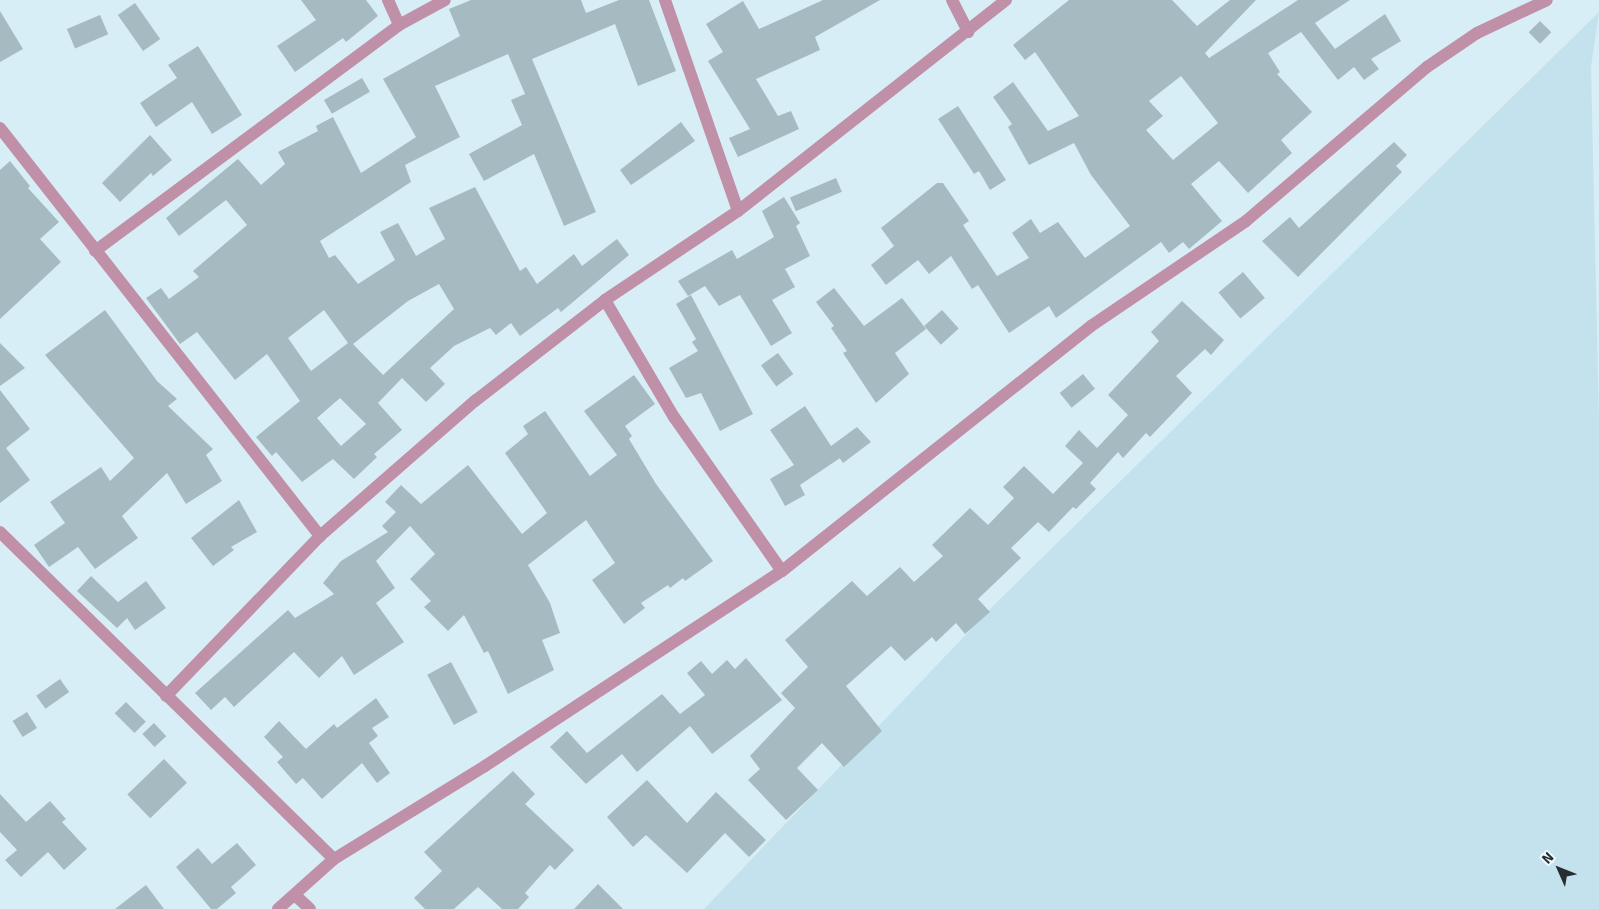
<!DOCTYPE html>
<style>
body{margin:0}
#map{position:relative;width:1599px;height:909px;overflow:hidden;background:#d8eef6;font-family:Signika,sans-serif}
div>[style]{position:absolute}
.built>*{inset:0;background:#c4e2ed}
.building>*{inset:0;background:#a6bac2;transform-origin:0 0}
.street>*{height:12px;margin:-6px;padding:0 6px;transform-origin:6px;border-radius:6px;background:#c08fa8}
span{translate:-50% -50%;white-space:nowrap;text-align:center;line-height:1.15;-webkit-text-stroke:4px #ecf9fe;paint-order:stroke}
.north{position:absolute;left:1534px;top:844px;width:50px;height:50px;-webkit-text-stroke:4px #ecf9fe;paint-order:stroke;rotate:314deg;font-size:14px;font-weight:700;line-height:20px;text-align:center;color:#262e31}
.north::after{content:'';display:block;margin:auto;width:18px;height:22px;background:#262e31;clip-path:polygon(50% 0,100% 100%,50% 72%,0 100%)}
</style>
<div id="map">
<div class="built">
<i style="clip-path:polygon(1599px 12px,1591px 67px,1599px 420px,1599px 909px,704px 909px,998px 601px)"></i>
</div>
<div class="building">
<i style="clip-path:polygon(301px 0,366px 0,378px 16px,346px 42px,343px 38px,295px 72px,277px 46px,316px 20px)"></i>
<i style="clip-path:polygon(evenodd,471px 0,581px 0,586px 13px,619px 0,649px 0,676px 71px,638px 86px,615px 24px,532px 59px,596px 212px,564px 226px,534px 154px,484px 181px,469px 154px,522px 125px,511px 100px,525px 94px,508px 54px,435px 86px,460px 137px,405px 165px,411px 182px,320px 241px,329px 258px,335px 255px,358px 284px,395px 260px,380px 232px,398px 223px,416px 256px,445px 239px,429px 208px,475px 187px,520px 271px,526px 267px,537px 284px,574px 254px,582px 266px,617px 239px,629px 255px,561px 312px,558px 308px,520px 336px,511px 323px,496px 335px,490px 328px,454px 346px,430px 368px,445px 384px,426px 402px,402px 378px,378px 403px,402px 430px,374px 454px,377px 457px,354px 479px,333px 459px,302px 482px,276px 452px,272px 456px,256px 437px,300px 401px,267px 354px,235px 380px,197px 332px,180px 344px,146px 298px,161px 288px,169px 299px,199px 277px,193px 271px,247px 225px,226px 200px,179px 236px,166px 218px,238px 159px,261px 185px,285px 164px,278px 152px,318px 131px,316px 126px,333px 117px,361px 173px,416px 137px,383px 79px,460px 36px,449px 9px,471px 0,439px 284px,454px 309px,383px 375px,353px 344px,408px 301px,439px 284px,471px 0,324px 310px,348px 343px,311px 371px,288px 338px,324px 310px,471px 0,340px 398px,366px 424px,341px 446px,317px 418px,340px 398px)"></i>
<i style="clip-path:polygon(823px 0,880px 0,815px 37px,820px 50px,756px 79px,778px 116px,791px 111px,799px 129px,738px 157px,729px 138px,750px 129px,708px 61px,723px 52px,706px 24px,743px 1px,759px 29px)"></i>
<i style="clip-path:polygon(evenodd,1069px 0,1172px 0,1197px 26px,1230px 0,1256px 0,1205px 53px,1209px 58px,1298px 0,1350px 0,1315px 23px,1335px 49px,1385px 14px,1401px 41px,1371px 59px,1379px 69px,1364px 80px,1354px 67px,1338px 80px,1301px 32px,1268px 53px,1280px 72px,1277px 74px,1312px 112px,1281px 140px,1292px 153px,1248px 193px,1219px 161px,1191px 184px,1222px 221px,1189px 249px,1183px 242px,1169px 253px,1161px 242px,1056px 318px,1049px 306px,1009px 333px,978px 285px,972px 289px,951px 256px,929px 274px,918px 260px,886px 285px,871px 265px,894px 246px,881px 228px,937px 183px,943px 183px,969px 221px,963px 225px,997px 276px,1029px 258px,1012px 233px,1031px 219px,1040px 233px,1058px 222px,1085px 258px,1130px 226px,1091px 175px,1074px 143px,1029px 165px,1008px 127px,1012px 124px,993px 97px,1013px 82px,1048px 131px,1079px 116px,1035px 52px,1025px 60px,1013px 45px,1069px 0,1181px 76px,1218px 123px,1173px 160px,1146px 130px,1163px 116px,1149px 101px,1181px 76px)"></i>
<i style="left:135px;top:3px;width:44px;height:21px;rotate:55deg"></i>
<i style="clip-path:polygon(0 11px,23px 49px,0 62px)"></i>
<i style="left:100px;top:15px;width:21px;height:36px;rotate:67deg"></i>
<i style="left:1540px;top:21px;width:16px;height:16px;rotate:45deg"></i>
<i style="clip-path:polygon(198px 46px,242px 115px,212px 134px,192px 102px,156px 127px,140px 103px,177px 78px,168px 65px)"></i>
<i style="left:362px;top:78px;width:16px;height:44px;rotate:60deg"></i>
<i style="clip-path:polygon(958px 106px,1006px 180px,990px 190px,979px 171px,974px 174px,938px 119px)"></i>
<i style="clip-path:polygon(681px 122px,695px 141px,631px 185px,620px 170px)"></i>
<i style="clip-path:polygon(150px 135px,172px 160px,153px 176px,151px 173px,120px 202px,102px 183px)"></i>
<i style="clip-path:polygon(1394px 142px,1407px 155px,1396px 166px,1402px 172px,1298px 277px,1262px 241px,1290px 217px,1299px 228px)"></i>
<i style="clip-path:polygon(10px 161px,30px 186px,28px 188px,59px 222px,40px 239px,61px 262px,0 319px,0 170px)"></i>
<i style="left:836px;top:178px;width:15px;height:50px;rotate:67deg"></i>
<i style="clip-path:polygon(784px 197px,800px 223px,796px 226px,810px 256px,785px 269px,795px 287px,772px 300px,792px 333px,771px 346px,740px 295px,719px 306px,705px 286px,688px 296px,678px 281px,732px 250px,737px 259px,774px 237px,762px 211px)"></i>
<i style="left:1243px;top:272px;width:34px;height:32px;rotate:50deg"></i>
<i style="clip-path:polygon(834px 288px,864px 326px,902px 298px,926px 329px,895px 353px,909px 374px,876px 403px,843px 353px,847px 351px,831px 328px,834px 326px,816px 302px)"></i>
<i style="clip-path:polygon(691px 295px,753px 414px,720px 431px,701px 393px,686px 398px,669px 368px,698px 351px,692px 342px,696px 339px,676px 304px)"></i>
<i style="clip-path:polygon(1182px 301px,1224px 340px,1211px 355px,1205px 349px,1176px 376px,1192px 393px,1150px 437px,1146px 433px,1123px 458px,1118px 452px,1090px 483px,1096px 489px,1076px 509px,1073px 507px,1049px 532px,1038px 522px,1011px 548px,1021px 558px,978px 599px,990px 612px,965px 634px,956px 623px,936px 642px,932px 637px,905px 661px,891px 646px,846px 686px,882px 731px,844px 767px,822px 743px,797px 768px,818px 790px,786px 820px,748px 780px,760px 769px,750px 756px,795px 708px,781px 693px,808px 667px,785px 640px,852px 581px,867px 596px,900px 567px,914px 582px,943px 556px,932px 545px,970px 508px,988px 525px,1014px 498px,1003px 487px,1024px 466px,1053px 494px,1083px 463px,1065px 446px,1079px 430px,1097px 448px,1128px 415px,1108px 395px,1159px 341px,1151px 332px)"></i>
<i style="clip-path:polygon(105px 310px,157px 381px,177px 399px,168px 406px,213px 449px,206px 455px,222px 481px,186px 504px,167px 473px,122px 516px,138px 538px,95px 569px,78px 547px,49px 567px,34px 545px,65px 523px,50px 502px,101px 467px,110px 481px,134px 458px,45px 355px)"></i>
<i style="left:942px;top:310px;width:25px;height:24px;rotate:48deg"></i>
<i style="clip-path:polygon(0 343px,25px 368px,0 386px)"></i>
<i style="left:778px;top:353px;width:26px;height:21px;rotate:54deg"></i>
<i style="left:1083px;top:374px;width:19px;height:30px;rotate:51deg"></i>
<i style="clip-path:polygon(634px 375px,655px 404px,625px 426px,632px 436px,629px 439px,656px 484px,713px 561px,685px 581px,683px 578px,670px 588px,668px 585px,641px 603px,645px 608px,624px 624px,592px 580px,615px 563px,586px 520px,528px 565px,550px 603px,560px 633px,542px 640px,554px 670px,508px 694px,488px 651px,484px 653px,464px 615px,448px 631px,424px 607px,431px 601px,410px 579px,435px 554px,410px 526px,376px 561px,395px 588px,376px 603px,404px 642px,354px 675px,342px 656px,319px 678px,294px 652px,234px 707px,225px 697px,211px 710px,195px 693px,288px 610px,295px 618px,334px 594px,323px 583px,341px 561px,388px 532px,382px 526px,396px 512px,385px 502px,401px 485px,421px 504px,468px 465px,522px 534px,547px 513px,505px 453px,528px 434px,523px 426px,545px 411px,590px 476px,617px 455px,584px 411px)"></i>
<i style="clip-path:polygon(0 390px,30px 429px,6px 448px,30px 480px,0 503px)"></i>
<i style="clip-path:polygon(805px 406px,831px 446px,857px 427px,871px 442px,843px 463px,834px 450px,840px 458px,800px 485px,805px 495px,785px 506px,770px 479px,794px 465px,770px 430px)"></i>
<i style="clip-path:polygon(239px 500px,257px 532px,231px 547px,234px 550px,213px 566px,191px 538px)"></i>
<i style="clip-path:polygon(91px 576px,118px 602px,146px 581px,166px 608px,135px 630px,127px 618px,117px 628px,77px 591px)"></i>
<i style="clip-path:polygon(746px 658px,782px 700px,712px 754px,690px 726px,637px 772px,622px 754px,586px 784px,550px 747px,567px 731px,587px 753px,662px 694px,680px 714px,705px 695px,687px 673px,701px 661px,712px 674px,727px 660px,735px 669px)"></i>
<i style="left:451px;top:662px;width:57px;height:27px;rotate:62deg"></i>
<i style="left:60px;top:679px;width:16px;height:29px;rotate:55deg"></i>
<i style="clip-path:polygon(376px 698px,389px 717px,372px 728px,378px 736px,369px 743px,390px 773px,377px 783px,362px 763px,322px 799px,303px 778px,296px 784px,277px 762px,283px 757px,264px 737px,279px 721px,306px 749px,334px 724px,337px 728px)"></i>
<i style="left:126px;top:702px;width:28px;height:16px;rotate:45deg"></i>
<i style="left:27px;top:712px;width:19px;height:17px;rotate:58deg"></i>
<i style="left:154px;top:723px;width:18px;height:16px;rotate:47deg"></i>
<i style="left:164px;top:759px;width:33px;height:51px;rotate:46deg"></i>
<i style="clip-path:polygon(513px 771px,535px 794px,525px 804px,574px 850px,555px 870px,550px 865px,525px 893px,529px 897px,518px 909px,502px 909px,478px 887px,454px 909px,425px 909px,414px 898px,442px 871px,424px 852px)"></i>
<i style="clip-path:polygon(647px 780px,687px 823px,716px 792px,766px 840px,749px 857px,725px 833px,687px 873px,646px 835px,633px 847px,607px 817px)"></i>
<i style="clip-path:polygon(0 794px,26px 822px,50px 801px,66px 819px,62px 822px,87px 849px,64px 870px,48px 852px,21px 877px,5px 860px,17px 850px,0 832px)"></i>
<i style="clip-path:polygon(237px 843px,256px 865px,231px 887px,236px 893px,217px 909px,211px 909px,176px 867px,198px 848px,212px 864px)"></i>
<i style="clip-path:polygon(598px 884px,623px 909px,574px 909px)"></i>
<i style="clip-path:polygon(146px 885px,164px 909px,115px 909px)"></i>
</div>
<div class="street">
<i style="left:388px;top:0;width:27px;rotate:66deg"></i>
<i style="left:665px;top:0;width:223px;rotate:70.9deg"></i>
<i style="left:952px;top:0;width:36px;rotate:63deg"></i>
<i style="left:0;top:128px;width:519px;rotate:51.89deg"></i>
<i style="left:95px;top:251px;width:379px;rotate:-36.6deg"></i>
<i style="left:399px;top:25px;width:52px;rotate:-28.5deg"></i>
<i style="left:605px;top:300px;width:136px;rotate:59.5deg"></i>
<i style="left:674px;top:417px;width:188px;rotate:55deg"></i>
<i style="left:0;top:532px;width:467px;rotate:44.4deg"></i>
<i style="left:166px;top:696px;width:222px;rotate:-46.1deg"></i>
<i style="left:320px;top:536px;width:206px;rotate:-41.1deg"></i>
<i style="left:475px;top:401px;width:165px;rotate:-37.8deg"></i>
<i style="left:605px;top:300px;width:160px;rotate:-33.8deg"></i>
<i style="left:738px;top:211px;width:341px;rotate:-38.2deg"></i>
<i style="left:296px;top:896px;width:19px;rotate:43deg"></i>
<i style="left:278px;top:909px;width:75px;rotate:-41.8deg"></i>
<i style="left:334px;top:859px;width:177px;rotate:-31.6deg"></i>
<i style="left:485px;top:766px;width:355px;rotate:-33.3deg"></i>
<i style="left:782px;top:571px;width:394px;rotate:-38.4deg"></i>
<i style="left:1091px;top:326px;width:187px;rotate:-34.1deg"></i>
<i style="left:1246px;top:221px;width:238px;rotate:-40.4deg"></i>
<i style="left:1427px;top:67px;width:60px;rotate:-34.2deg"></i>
<i style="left:1477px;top:33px;width:77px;rotate:-25.2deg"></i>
</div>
<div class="north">N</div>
</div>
